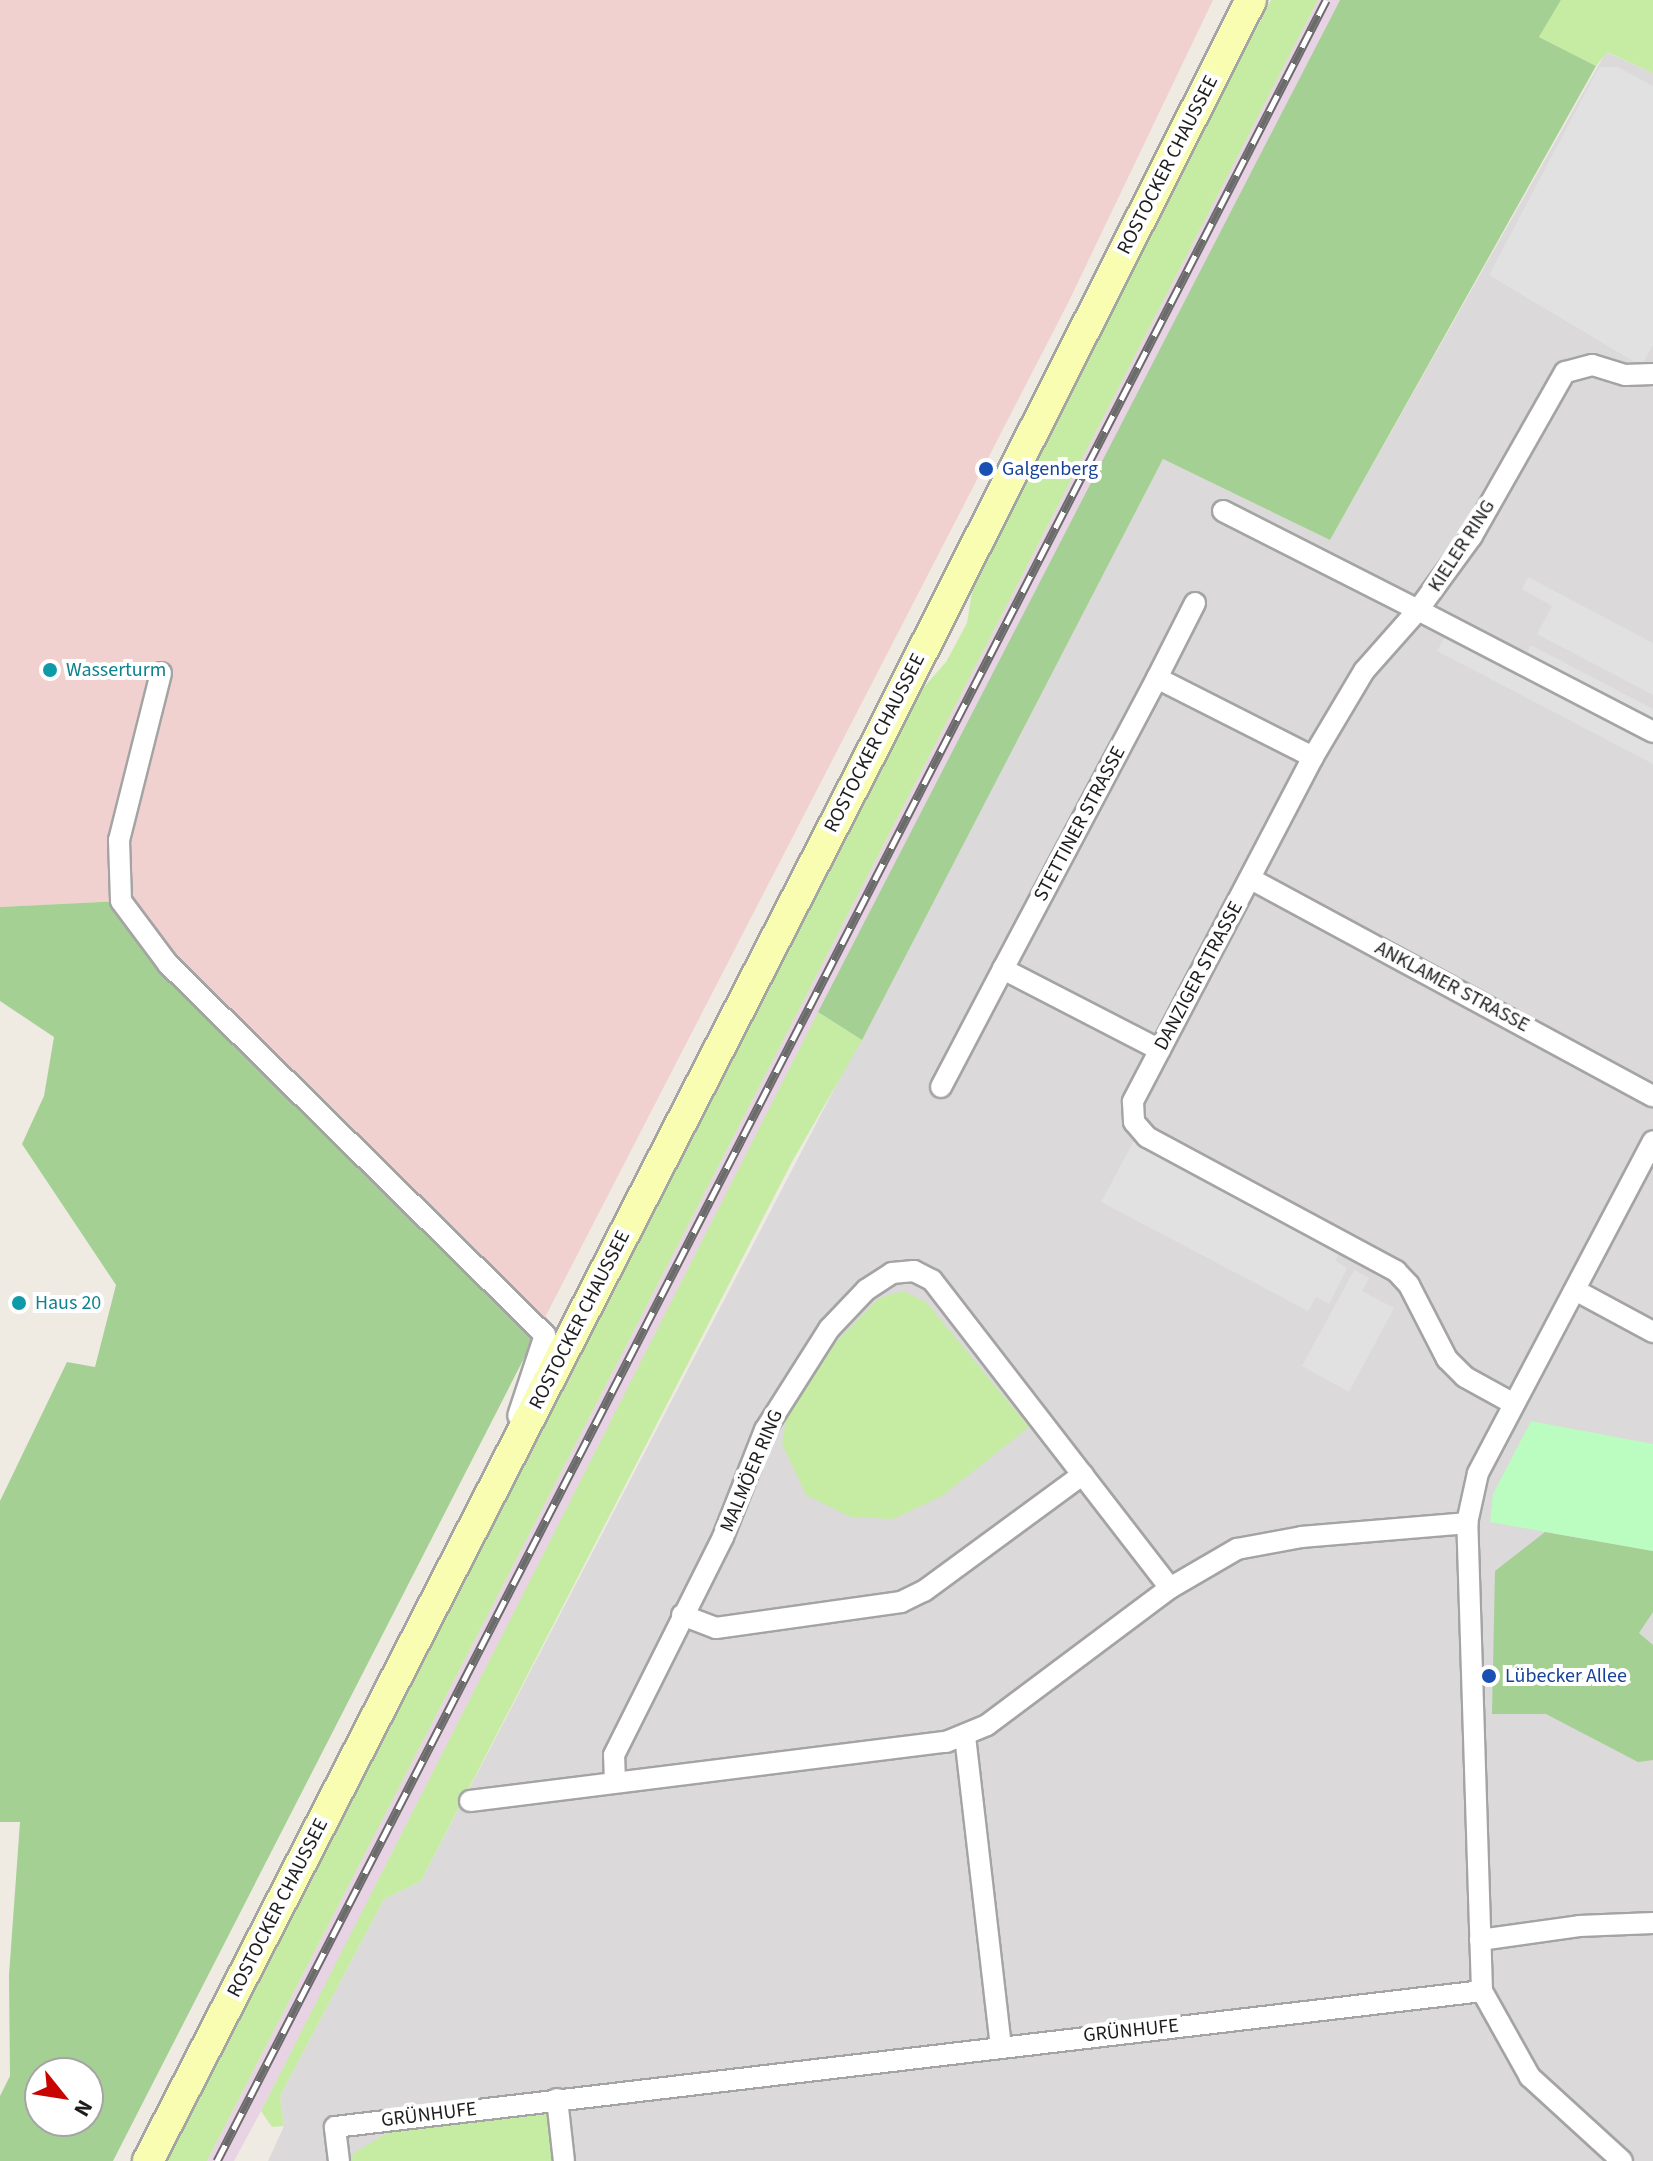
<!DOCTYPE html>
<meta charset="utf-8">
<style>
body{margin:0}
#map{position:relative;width:1653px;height:2161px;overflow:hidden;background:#efeae2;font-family:"Source Sans 3",sans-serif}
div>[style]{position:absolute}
.residential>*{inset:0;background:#dbd9d9}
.commercial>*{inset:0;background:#f1d1cf}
.industrial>*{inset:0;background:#e8d3e4}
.grass>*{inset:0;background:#c6eca4}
.forest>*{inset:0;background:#a5d094}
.park>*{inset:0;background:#bbfcc1}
.parking>*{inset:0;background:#e1e1e1}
.roads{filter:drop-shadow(2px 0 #a4a4a4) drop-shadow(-2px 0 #a4a4a4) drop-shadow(0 2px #a4a4a4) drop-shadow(0 -2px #a4a4a4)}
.street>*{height:20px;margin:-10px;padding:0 10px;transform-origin:10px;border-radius:10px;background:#fff}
.secondary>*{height:30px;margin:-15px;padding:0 15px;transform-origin:15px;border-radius:15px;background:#f8fdb2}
.rail>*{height:9px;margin-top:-4.5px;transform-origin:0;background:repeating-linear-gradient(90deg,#fff 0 18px,#6b6b6b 0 36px);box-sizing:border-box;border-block:2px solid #6b6b6b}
.dots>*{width:22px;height:22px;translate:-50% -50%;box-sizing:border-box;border:4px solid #fff;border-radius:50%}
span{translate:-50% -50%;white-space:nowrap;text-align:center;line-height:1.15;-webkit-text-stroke:8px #fff;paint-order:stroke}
.street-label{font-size:20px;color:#1d1d1d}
.transit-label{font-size:20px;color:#164399}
.left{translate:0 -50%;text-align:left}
.culture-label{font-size:20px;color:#0d838f}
.north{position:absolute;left:24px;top:2057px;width:80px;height:80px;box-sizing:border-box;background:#fff;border:2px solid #a5a5a5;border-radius:50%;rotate:120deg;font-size:22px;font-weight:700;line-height:32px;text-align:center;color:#1d1d1d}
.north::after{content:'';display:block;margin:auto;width:28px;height:36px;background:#c90300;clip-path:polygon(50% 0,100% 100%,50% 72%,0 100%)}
</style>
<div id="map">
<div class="residential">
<i style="clip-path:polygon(1606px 52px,1653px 73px,1653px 2161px,268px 2161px,284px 2126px,280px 2096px,384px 1899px,421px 1881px,1163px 459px,1330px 540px)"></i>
</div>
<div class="commercial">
<i style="clip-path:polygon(0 0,1213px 0,1068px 303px,539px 1329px,168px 964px,121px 901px,0 907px)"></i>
</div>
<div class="industrial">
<i style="clip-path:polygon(1318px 0,1340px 0,261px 2111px,234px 2161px,207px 2161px)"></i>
</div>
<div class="grass">
<i style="clip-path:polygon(1271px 0,1318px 0,207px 2161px,156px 2161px,909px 704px,946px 662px,967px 623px,975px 574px)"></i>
<i style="clip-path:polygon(1561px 0,1653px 0,1653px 73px,1607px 52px,1596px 66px,1539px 37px)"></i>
<i style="clip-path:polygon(818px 1012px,862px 1040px,793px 1160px,421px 1881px,384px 1899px,280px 2096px,284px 2126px,272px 2127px,261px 2111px)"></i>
<i style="clip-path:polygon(903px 1291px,926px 1302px,1029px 1427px,942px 1496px,893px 1519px,851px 1517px,806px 1495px,782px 1444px,786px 1419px,836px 1342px,879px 1298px)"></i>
<i style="clip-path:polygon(548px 2112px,558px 2161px,351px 2161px,354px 2153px,397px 2127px)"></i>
</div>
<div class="forest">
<i style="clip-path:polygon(1340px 0,1561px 0,1539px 37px,1596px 66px,1330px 540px,1163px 459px,862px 1040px,818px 1012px)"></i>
<i style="clip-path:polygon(evenodd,121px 901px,168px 964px,539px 1329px,113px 2161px,0 2161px,0 2096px,10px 2076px,9px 1975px,20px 1822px,0 1822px,0 1501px,67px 1362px,95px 1367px,116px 1285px,22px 1144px,44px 1096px,54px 1037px,0 1001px,0 907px,121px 901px,40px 2073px,88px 2073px,88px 2121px,40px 2121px,40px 2073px)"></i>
<i style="clip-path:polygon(1545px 1532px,1653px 1551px,1653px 1612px,1639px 1633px,1653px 1645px,1653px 1760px,1638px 1762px,1546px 1714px,1492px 1714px,1495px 1571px)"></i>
</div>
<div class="park">
<i style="clip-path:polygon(1531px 1421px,1653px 1444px,1653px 1551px,1490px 1522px,1493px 1494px)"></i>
</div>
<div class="parking">
<i style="clip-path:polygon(1599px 67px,1618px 67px,1653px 86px,1653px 345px,1641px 366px,1489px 275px)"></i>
<i style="clip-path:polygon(1528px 577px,1653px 643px,1653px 695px,1537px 634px,1552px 606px,1522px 589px)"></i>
<i style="clip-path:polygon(1444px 638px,1515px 675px,1531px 645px,1653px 709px,1653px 764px,1437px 651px)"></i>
<i style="clip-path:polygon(1135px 1139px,1342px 1248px,1335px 1261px,1347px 1268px,1329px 1304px,1316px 1297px,1308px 1311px,1101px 1202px)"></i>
<i style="clip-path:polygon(1354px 1270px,1369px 1278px,1362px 1291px,1394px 1308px,1349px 1392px,1302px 1366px)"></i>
</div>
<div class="roads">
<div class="street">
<i style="left:1653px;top:374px;width:28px;rotate:178deg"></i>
<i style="left:1625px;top:375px;width:34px;rotate:-163deg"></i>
<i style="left:1592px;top:365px;width:28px;rotate:165deg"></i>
<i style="left:1565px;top:372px;width:189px;rotate:119.6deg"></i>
<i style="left:1472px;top:536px;width:92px;rotate:126.1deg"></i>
<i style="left:1418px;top:610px;width:265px;rotate:27.4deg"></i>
<i style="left:1223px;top:511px;width:219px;rotate:26.9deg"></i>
<i style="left:1418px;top:610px;width:81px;rotate:131.5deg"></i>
<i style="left:1364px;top:671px;width:100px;rotate:120.7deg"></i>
<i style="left:1313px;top:757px;width:389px;rotate:117.6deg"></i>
<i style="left:1133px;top:1102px;width:20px;rotate:87deg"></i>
<i style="left:1134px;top:1122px;width:20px;rotate:49deg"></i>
<i style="left:1147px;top:1137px;width:283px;rotate:28.3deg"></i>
<i style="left:1396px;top:1271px;width:19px;rotate:47deg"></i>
<i style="left:1409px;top:1285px;width:83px;rotate:62.8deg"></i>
<i style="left:1447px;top:1359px;width:25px;rotate:45deg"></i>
<i style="left:1465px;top:1377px;width:56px;rotate:28.9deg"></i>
<i style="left:161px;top:673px;width:172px;rotate:104.1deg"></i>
<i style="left:119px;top:840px;width:61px;rotate:88.1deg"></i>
<i style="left:121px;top:901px;width:79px;rotate:53.3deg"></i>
<i style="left:168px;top:964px;width:529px;rotate:44.54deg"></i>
<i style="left:545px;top:1335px;width:85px;rotate:108.4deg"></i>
<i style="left:1157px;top:678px;width:84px;rotate:-63.1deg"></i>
<i style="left:1251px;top:879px;width:457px;rotate:28.4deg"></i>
<i style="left:1160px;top:1050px;width:177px;rotate:-152.7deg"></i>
<i style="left:1003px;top:969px;width:329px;rotate:-62.1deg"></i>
<i style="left:1157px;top:678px;width:175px;rotate:26.9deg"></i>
<i style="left:941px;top:1087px;width:133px;rotate:-62.3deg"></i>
<i style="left:1575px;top:1290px;width:89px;rotate:28.3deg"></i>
<i style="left:682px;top:1615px;width:36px;rotate:21deg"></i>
<i style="left:716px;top:1628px;width:187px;rotate:-8deg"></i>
<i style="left:901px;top:1602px;width:25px;rotate:-26deg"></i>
<i style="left:924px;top:1591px;width:197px;rotate:-36.3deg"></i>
<i style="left:965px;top:1736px;width:312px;rotate:83.4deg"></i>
<i style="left:615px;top:1782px;width:27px;rotate:-92deg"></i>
<i style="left:614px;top:1755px;width:244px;rotate:-63.4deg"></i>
<i style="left:723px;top:1537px;width:115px;rotate:-68.6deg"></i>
<i style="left:765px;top:1430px;width:120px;rotate:-57.6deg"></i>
<i style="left:829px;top:1329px;width:54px;rotate:-46.5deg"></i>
<i style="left:866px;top:1290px;width:31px;rotate:-33deg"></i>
<i style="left:892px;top:1273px;width:22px;rotate:-5deg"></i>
<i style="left:914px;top:1271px;width:20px;rotate:27deg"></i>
<i style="left:932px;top:1280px;width:389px;rotate:52.3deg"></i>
<i style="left:470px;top:1801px;width:480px;rotate:-7.1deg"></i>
<i style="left:946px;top:1742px;width:44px;rotate:-22.5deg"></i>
<i style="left:987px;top:1725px;width:229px;rotate:-36.8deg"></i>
<i style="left:1170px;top:1588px;width:78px;rotate:-30.2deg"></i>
<i style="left:1237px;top:1549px;width:66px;rotate:-10.5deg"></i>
<i style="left:1302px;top:1537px;width:166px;rotate:-4.8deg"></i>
<i style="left:1480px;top:1940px;width:100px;rotate:-8deg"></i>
<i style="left:1579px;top:1926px;width:74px;rotate:-2.3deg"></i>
<i style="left:557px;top:2099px;width:62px;rotate:83.6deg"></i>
<i style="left:339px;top:2161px;width:34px;rotate:-97deg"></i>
<i style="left:335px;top:2127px;width:1155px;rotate:-6.76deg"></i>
<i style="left:1622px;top:2161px;width:125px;rotate:-137.6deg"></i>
<i style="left:1530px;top:2077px;width:98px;rotate:-119.2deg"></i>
<i style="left:1482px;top:1991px;width:468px;rotate:-91.8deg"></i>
<i style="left:1467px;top:1523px;width:51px;rotate:-77.6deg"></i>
<i style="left:1478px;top:1473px;width:375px;rotate:-62.2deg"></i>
</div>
<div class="secondary">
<i style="left:148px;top:2161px;width:1578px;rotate:-62.82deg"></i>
<i style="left:869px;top:757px;width:848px;rotate:-63.22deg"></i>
</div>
</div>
<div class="rail">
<i style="left:217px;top:2161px;width:2429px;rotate:-62.83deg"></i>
</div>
<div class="dots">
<i style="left:986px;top:469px;background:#1a4fb4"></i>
<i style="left:50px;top:670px;background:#0f9aa8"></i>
<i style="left:19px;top:1303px;background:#0f9aa8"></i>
<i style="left:1489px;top:1676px;background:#1a4fb4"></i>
</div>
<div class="street-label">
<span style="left:1168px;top:165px;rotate:-63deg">ROSTOCKER CHAUSSEE</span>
<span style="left:1462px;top:546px;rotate:-57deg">KIELER RING</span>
<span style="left:875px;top:743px;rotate:-63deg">ROSTOCKER CHAUSSEE</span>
<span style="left:1080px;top:824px;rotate:-62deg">STETTINER STRASSE</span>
<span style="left:1199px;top:976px;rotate:-62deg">DANZIGER STRASSE</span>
<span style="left:1452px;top:987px;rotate:28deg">ANKLAMER STRASSE</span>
<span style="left:580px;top:1320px;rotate:-63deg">ROSTOCKER CHAUSSEE</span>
<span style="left:752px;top:1471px;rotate:-67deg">MALMÖER RING</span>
<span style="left:278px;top:1908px;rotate:-63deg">ROSTOCKER CHAUSSEE</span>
<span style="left:1131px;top:2031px;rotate:-6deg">GRÜNHUFE</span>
<span style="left:429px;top:2115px;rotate:-7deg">GRÜNHUFE</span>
</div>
<div class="transit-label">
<span class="left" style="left:1002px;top:469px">Galgenberg</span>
<span class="left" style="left:1505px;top:1676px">Lübecker Allee</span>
</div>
<div class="culture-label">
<span class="left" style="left:66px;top:670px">Wasserturm</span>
<span class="left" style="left:35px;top:1303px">Haus 20</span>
</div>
<div class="north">N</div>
</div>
